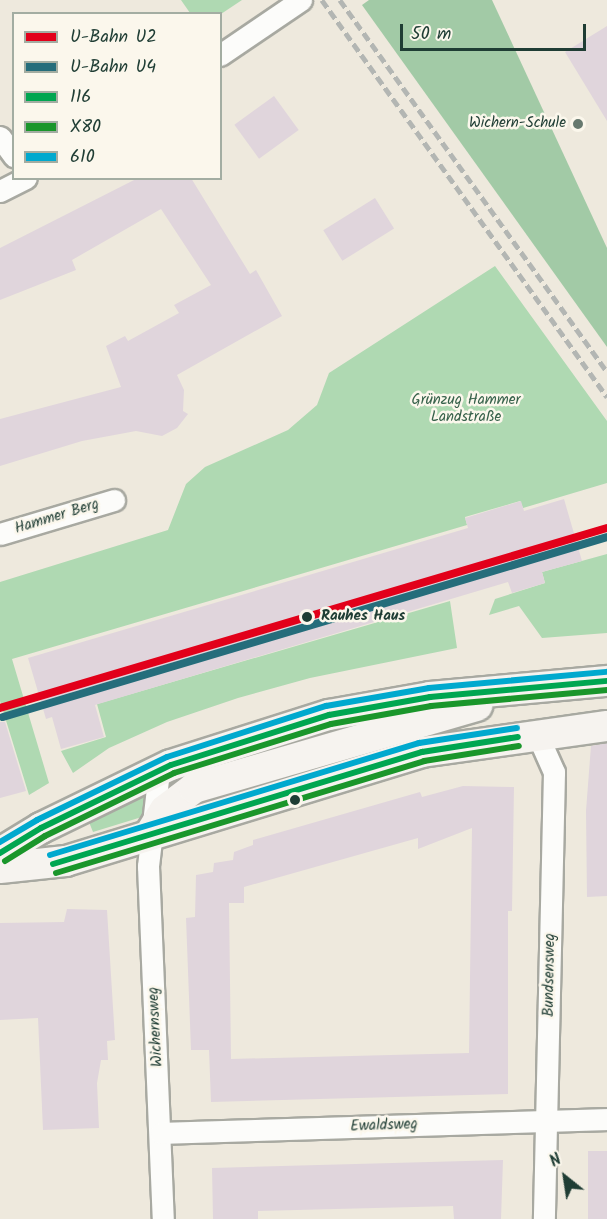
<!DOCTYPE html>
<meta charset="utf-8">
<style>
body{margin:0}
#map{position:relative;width:607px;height:1219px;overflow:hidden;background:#eee9dd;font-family:Kalam,sans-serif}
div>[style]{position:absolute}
.green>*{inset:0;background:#afd9b2}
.forest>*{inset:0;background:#a2caa6}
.building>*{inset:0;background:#e0d5dc;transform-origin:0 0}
.roads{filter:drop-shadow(2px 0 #a8a9a1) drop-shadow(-2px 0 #a8a9a1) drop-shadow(0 2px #a8a9a1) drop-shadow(0 -2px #a8a9a1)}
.street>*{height:21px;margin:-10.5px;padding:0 10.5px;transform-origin:10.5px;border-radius:10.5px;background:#fcfcfa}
.secondary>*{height:30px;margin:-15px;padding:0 15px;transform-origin:15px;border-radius:15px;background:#f6f3ef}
.rail>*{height:4.5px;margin-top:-2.25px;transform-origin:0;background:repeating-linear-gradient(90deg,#b3b6b3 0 9px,transparent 0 13.5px)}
.bus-1>*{height:6px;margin:-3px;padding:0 3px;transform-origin:3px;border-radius:3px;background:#00a651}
.bus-2>*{height:6px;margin:-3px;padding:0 3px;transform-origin:3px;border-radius:3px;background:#1a962b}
.bus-3>*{height:6px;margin:-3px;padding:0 3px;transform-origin:3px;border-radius:3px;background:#00a9ce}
.metro-1>*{height:8px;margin:-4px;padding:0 4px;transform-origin:4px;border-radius:4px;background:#e2001a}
.metro-2>*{height:8px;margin:-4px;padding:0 4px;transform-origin:4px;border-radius:4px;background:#256d7b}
.dots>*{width:16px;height:16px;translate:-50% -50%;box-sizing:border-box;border:3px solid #fbf7ec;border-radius:50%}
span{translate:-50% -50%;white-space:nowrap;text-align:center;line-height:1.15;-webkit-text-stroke:5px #fbf7ec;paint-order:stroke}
.poi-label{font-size:15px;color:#1f3d34}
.right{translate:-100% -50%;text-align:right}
.park-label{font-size:15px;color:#36614a}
.street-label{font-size:15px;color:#1f3d34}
.stop-label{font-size:15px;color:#1f3d34;font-weight:700}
.left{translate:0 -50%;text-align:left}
.legend{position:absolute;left:12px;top:12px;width:210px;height:168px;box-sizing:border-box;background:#fbf7ec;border:2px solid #a3ada2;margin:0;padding:8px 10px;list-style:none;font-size:18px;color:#1f3d34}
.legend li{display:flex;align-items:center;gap:12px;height:30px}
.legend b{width:30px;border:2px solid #a3ada2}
.north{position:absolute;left:535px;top:1147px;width:60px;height:60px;-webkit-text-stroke:4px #fbf7ec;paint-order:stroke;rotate:330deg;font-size:16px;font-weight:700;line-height:24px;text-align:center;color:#1f3d34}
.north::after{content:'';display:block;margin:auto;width:21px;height:27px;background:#1f3d34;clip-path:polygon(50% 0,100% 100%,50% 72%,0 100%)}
.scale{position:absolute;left:400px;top:24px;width:186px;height:27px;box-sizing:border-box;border:3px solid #1f3d34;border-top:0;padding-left:8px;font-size:18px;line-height:21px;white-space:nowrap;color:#1f3d34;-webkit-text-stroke:4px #fbf7ec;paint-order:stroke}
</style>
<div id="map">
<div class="green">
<i style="clip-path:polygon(181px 0,242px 0,221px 14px,190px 13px)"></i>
<i style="clip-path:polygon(495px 266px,607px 421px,607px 483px,523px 508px,520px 501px,465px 517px,467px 525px,12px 659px,49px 783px,29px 795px,0 701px,0 582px,168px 530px,186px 484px,205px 467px,288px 430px,317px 405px,329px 373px)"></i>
<i style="clip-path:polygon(607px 554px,607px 633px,542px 638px,519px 606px,489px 615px,495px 599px,545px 583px,542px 572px)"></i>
<i style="clip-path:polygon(450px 601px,457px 648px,310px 678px,238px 698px,167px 722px,109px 748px,73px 773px,61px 751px,106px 737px,97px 704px)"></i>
<i style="clip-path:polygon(146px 794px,145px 816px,93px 832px,89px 822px)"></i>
</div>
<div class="forest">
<i style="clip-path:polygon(369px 0,492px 0,607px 248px,607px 347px,362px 5px)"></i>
</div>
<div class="building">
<i style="clip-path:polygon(607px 26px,607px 121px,565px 52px)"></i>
<i style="left:274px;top:96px;width:42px;height:49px;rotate:54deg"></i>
<i style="clip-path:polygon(138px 178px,191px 178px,250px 274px,256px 270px,282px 316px,177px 375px,184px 390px,183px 411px,188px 414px,177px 428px,162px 436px,136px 431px,82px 441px,0 466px,0 419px,121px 387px,106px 346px,125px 336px,128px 341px,179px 313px,174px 305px,211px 285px,161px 209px,72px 260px,76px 270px,0 300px,0 248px)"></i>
<i style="left:375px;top:198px;width:36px;height:61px;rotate:58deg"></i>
<i style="clip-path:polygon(564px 499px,582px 561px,542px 572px,545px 583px,512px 593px,508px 582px,95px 705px,104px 737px,61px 749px,52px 717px,46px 719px,28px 658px,468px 528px,465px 518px,521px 501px,524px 511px)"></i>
<i style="clip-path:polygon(0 722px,5px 722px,26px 791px,0 798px)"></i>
<i style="clip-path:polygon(607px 743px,607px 896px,587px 897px,586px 811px,591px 746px)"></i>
<i style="clip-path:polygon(evenodd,463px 786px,514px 787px,512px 911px,508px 911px,508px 1094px,211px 1102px,209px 1050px,191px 1050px,186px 918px,195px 917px,196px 875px,213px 872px,214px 863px,233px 860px,234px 852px,253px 845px,253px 840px,420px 792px,422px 797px,463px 786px,472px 828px,469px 1053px,231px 1059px,229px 903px,244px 903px,244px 887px,418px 838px,418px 849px,472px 828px)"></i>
<i style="clip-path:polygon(67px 909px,107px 910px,115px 1040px,107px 1041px,108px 1060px,101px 1060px,97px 1083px,99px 1128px,43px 1130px,38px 1018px,0 1020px,0 923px,64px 922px)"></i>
<i style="left:607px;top:1151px;width:68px;height:19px;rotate:90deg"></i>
<i style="clip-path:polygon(503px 1160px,501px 1219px,454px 1219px,453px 1206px,258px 1211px,258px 1219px,213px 1219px,212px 1168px)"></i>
</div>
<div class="roads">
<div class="street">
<i style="left:220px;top:55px;width:98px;rotate:-34.2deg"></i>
<i style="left:0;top:137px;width:24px;rotate:54deg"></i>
<i style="left:0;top:191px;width:29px;rotate:-27deg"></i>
<i style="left:0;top:534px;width:119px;rotate:-16.6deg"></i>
<i style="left:537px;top:734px;width:42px;rotate:65.9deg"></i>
<i style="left:554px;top:772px;width:447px;rotate:91.3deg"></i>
<i style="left:159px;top:771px;width:96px;rotate:96.6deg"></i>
<i style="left:148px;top:866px;width:353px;rotate:87.6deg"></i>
<i style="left:161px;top:1133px;width:446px;rotate:-1.8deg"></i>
</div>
<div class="secondary">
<i style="left:150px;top:834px;width:28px;rotate:-58deg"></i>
<i style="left:165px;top:810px;width:36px;rotate:-37deg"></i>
<i style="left:194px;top:788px;width:295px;rotate:-16.2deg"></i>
<i style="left:0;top:853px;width:48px;rotate:-31.4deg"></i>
<i style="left:41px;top:828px;width:144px;rotate:-25.9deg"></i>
<i style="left:171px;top:765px;width:166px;rotate:-17.6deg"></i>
<i style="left:329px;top:715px;width:103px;rotate:-10.1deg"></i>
<i style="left:430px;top:697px;width:178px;rotate:-5.2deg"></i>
<i style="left:0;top:868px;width:66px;rotate:-6.1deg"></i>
<i style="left:66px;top:861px;width:372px;rotate:-17deg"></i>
<i style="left:422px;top:752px;width:187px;rotate:-8deg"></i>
</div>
</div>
<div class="rail">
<i style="left:322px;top:0;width:489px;rotate:54.3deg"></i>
<i style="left:340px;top:0;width:458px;rotate:54.3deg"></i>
</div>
<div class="bus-1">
<i style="left:0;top:853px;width:48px;rotate:-31.4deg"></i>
<i style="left:41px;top:828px;width:144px;rotate:-25.9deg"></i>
<i style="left:171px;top:765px;width:166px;rotate:-17.6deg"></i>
<i style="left:329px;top:715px;width:103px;rotate:-10.1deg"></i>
<i style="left:430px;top:697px;width:178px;rotate:-5.2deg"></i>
<i style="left:53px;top:864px;width:386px;rotate:-16.9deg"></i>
<i style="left:422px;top:752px;width:97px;rotate:-8.9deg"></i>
</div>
<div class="bus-2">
<i style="left:5px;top:861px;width:47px;rotate:-32deg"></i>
<i style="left:45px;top:836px;width:144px;rotate:-26deg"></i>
<i style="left:174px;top:773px;width:164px;rotate:-17.3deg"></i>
<i style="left:331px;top:724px;width:102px;rotate:-10.2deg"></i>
<i style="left:431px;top:706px;width:177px;rotate:-5.2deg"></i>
<i style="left:56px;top:873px;width:385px;rotate:-16.9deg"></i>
<i style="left:424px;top:761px;width:96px;rotate:-9deg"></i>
</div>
<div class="bus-3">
<i style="left:0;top:842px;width:43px;rotate:-30.7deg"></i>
<i style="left:37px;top:820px;width:144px;rotate:-25.9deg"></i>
<i style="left:167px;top:757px;width:167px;rotate:-17.8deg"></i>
<i style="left:326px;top:706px;width:105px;rotate:-9.9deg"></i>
<i style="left:429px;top:688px;width:178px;rotate:-5.2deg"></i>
<i style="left:50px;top:855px;width:386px;rotate:-16.9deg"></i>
<i style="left:419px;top:743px;width:99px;rotate:-8.7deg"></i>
</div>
<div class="metro-1">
<i style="left:0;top:708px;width:633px;rotate:-16.52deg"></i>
</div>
<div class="metro-2">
<i style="left:3px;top:717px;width:630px;rotate:-16.59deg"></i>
</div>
<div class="dots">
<i style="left:578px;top:124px;background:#67796f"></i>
<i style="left:307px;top:617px;background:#1f3d34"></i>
<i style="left:295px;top:800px;background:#1f3d34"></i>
</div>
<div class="poi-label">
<span class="right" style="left:566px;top:124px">Wichern-Schule</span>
</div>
<div class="park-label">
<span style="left:466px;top:409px">Grünzug Hammer<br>Landstraße</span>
</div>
<div class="street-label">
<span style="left:57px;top:517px;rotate:-17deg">Hammer Berg</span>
<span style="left:550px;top:975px;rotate:-89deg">Bundsensweg</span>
<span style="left:156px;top:1027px;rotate:-93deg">Wichernsweg</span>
<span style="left:384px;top:1126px;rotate:-2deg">Ewaldsweg</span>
</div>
<div class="stop-label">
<span class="left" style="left:321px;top:617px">Rauhes Haus</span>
</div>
<ul class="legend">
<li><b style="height:8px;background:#e2001a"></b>U-Bahn U2</li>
<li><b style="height:8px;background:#256d7b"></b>U-Bahn U4</li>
<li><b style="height:8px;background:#00a651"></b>116</li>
<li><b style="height:8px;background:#1a962b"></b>X80</li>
<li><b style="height:8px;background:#00a9ce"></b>610</li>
</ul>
<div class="north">N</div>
<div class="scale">50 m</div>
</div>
